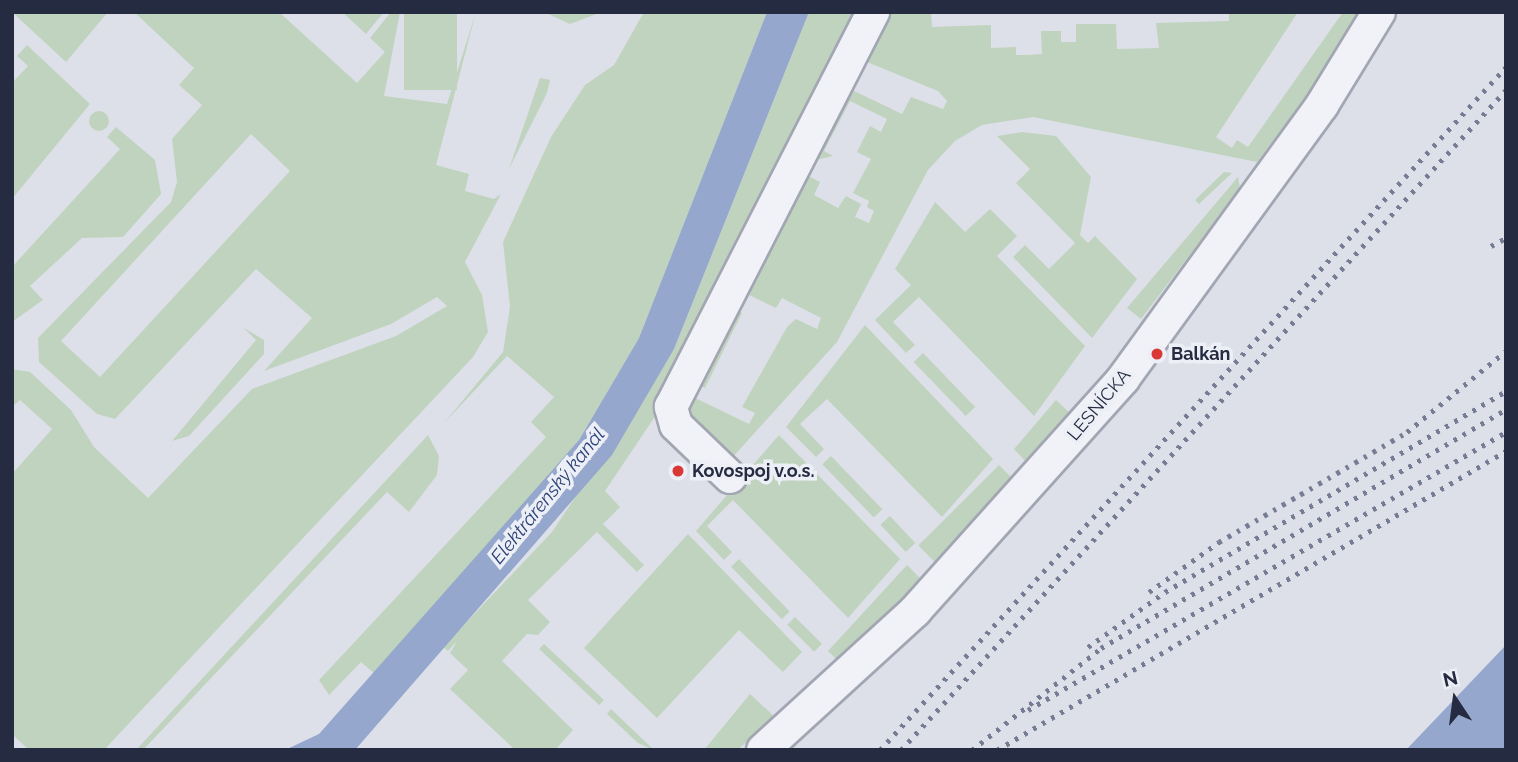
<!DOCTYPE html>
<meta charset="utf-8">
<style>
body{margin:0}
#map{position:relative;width:1518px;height:762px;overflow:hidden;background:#dde0e9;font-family:Raleway,sans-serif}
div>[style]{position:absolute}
.green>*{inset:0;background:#c0d3be;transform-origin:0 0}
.round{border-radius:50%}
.water>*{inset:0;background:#95a7cc}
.roads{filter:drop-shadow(2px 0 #a2a6b3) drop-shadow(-2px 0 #a2a6b3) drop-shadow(0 2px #a2a6b3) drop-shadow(0 -2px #a2a6b3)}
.minor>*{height:32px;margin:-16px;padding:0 16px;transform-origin:16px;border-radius:16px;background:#f1f2f7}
.rail>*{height:5px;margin-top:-2.5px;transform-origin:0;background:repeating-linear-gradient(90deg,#767c93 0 3.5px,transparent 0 10.5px)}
.dots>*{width:19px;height:19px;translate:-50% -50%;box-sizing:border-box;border:4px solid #edeff6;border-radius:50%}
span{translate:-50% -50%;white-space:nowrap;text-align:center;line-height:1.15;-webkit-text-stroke:7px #edeff6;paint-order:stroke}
.poi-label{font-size:18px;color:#252b41;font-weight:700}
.left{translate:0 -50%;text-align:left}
.street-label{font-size:18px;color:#252b41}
.water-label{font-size:19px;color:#2c4278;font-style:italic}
.frame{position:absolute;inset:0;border:14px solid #252b41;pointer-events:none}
.north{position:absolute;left:1420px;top:664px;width:70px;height:70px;-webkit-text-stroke:5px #edeff6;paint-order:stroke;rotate:347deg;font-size:19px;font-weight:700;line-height:28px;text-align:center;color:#252b41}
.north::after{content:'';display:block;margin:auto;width:24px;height:32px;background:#252b41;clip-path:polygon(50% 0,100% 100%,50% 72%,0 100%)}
</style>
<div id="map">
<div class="green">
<i style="clip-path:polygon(12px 12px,108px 12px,66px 62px)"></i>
<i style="clip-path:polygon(evenodd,134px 12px,279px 12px,357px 83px,385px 52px,370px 38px,391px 12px,400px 12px,384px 96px,447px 104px,476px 12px,436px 165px,469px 174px,465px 191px,494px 199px,501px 194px,465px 262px,482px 295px,488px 332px,473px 357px,104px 750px,29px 750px,12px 734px,12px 474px,52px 429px,20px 400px,12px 407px,12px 369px,30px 372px,71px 410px,94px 447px,148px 498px,252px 389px,396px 336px,447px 306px,437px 297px,391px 324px,264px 371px,312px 318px,256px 269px,115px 419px,97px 414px,39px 362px,38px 338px,171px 202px,177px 182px,172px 139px,202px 105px,179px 85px,194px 68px,134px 12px,251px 134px,290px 171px,100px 377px,61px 341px,251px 134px)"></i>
<i style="clip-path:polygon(342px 12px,384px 12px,366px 34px)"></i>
<i style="left:404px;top:12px;width:53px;height:78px"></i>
<i style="clip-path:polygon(544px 12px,602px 12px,570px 24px)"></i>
<i style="clip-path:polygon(644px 12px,767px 12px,639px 338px,579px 440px,504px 532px,375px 674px,361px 662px,329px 695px,319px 680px,546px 437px,531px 422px,554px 397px,507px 356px,444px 423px,503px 352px,510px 307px,503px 242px,551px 137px,585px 85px,614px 65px)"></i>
<i style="clip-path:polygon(809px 12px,863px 12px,660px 409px,605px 491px,620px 507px,603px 524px,644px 565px,637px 572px,597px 532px,528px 600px,550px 622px,538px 635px,527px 634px,502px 661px,573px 730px,555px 750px,515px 750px,450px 689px,468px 670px,450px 653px,457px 641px,448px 651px,443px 647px,552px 532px,674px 349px)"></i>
<i style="clip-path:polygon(882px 12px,931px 12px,932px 27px,991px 25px,991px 48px,1016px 47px,1016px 55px,1028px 55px,1042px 54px,1041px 31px,1061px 31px,1061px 42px,1076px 42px,1076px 24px,1116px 24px,1117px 49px,1159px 48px,1156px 23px,1229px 21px,1229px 12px,1298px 12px,1216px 137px,1232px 148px,1237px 140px,1248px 147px,1343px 12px,1360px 12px,1333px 61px,1257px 162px,1033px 117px,982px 125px,955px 141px,928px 170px,837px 342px,731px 459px,678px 416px,689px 395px,749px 424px,755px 413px,742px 407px,787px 327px,796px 319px,817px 329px,821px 318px,782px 298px,776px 308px,743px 292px,804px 174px,820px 182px,814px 195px,838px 208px,846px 196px,861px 204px,855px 217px,869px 223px,874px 211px,867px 207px,869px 201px,853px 193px,871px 159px,857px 152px,870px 126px,881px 132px,887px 119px,850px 101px,824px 151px,833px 156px,811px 161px,848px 88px,902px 114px,911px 97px,943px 109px,947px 101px,938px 91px,857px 58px)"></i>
<i style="clip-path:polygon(27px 45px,90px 104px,12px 199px,12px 83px,28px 66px,17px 56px)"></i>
<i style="clip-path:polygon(540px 78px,550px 80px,547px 93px,509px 169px)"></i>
<i class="round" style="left:89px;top:111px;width:20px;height:20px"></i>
<i style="clip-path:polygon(116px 127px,155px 160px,161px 194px,123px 237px,82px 238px,30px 286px,43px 300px,12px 322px,12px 267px,120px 149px,107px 137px)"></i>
<i style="clip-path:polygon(1022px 132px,1056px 136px,1091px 177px,1080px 235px,1088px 243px,1095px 236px,1137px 279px,1092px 338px,1013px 257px,1025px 245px,1049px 269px,1075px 243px,1016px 183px,1030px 169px,997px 136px)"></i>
<i style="clip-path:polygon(1224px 172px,1232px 173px,1199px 204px,1195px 200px)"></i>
<i style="clip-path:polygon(1238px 177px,1240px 189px,1141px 319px,1127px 308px)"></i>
<i style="clip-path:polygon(935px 202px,965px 232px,990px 209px,1017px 236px,997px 256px,1085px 346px,1034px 416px,919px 297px,893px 322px,915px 345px,906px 353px,875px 320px,911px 285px,895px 269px)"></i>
<i style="clip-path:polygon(734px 309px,742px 313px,705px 388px,695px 384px)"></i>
<i style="clip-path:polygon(865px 325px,993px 459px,942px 517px,827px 399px,800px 424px,824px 449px,816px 457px,786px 427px)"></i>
<i style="clip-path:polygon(244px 328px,264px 340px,264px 354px,189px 436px,172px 441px,256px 340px)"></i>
<i style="left:923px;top:353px;width:75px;height:13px;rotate:46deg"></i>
<i style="clip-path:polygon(1056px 400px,1071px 414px,1030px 466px,1014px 449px)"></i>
<i style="clip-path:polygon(428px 435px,439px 456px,437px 475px,409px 512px,387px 492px,143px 750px,136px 750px)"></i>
<i style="clip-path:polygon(779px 435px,900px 559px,848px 618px,733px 500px,707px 526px,732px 552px,724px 560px,696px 531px)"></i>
<i style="left:831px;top:456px;width:74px;height:12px;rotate:46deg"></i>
<i style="left:999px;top:465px;width:23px;height:114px;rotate:45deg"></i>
<i style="left:890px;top:516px;width:37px;height:13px;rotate:47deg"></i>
<i style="clip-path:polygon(688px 534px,802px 652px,783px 672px,739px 630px,657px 718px,584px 648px)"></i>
<i style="left:739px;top:559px;width:73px;height:11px;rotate:46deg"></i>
<i style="clip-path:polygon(907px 565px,921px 579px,839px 662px,828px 651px)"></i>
<i style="left:795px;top:617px;width:38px;height:11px;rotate:45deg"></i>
<i style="left:544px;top:644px;width:82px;height:7px;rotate:43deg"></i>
<i style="clip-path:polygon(750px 694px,776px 718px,737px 750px,704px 750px)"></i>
<i style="clip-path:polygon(611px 709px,654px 750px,638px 743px,607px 714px)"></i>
</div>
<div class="water">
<i style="clip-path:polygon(767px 12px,809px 12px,674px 349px,612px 455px,355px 750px,285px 750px,319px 734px,579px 440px,639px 338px)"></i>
<i style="clip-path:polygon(1506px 645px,1506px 750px,1406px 750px)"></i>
</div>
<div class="roads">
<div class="minor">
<i style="left:730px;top:477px;width:75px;rotate:-136.1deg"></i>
<i style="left:676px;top:425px;width:19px;rotate:-106deg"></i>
<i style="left:671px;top:407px;width:444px;rotate:-62.9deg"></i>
<i style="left:763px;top:750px;width:206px;rotate:-42.4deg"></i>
<i style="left:915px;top:611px;width:312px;rotate:-48.1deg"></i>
<i style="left:1123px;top:379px;width:339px;rotate:-54deg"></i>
<i style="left:1322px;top:105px;width:109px;rotate:-58.5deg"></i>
</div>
</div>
<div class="rail">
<i style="left:1491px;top:246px;width:17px;rotate:-28deg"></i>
<i style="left:1149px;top:592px;width:86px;rotate:-35.5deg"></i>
<i style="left:1219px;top:542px;width:218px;rotate:-30.3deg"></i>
<i style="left:1407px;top:432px;width:128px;rotate:-39.3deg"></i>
<i style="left:1088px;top:647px;width:95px;rotate:-35.5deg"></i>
<i style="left:1165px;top:592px;width:396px;rotate:-30.5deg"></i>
<i style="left:1028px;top:710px;width:553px;rotate:-30.18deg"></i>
<i style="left:880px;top:750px;width:926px;rotate:-47.49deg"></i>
<i style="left:901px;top:750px;width:895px;rotate:-47.49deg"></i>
<i style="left:972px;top:750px;width:164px;rotate:-38.3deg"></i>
<i style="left:1101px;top:648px;width:470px;rotate:-30.5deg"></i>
<i style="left:997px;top:750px;width:590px;rotate:-30.43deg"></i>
</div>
<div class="dots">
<i style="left:1157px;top:354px;background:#d93837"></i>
<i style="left:678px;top:471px;background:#d93837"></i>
</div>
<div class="poi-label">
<span class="left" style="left:1171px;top:354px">Balkán</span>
<span class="left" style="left:692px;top:471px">Kovospoj v.o.s.</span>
</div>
<div class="street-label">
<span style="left:1099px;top:405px;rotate:-50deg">LESNÍCKA</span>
</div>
<div class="water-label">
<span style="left:548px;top:496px;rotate:-51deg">Elektrárenský kanál</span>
</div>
<div class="frame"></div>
<div class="north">N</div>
</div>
